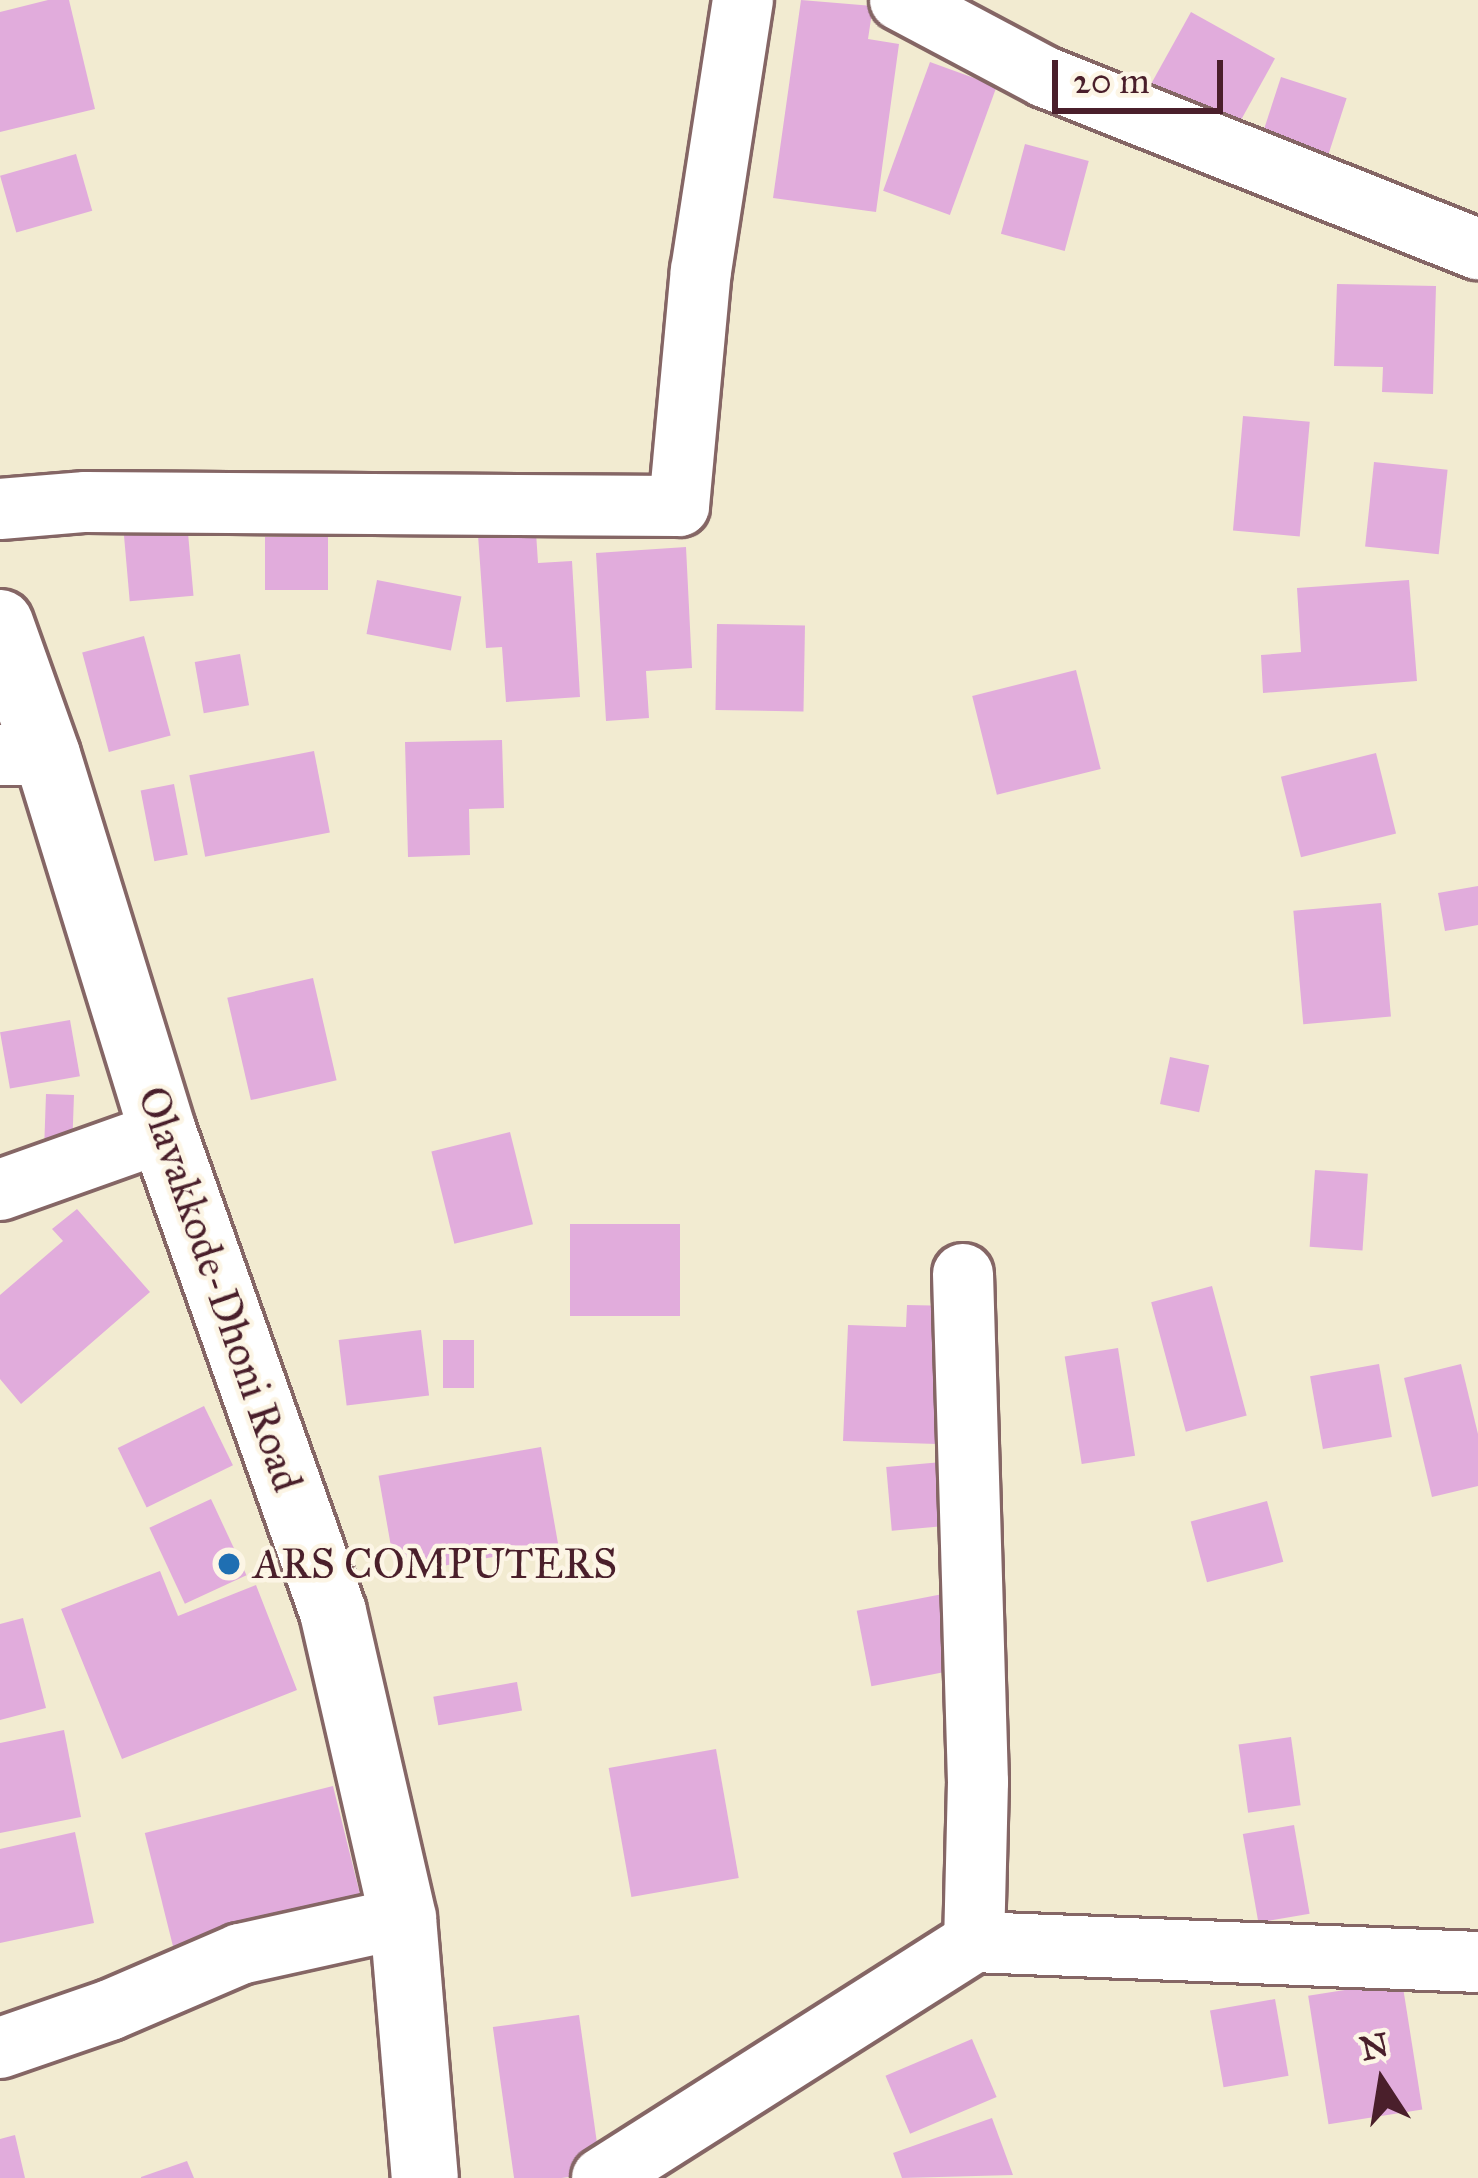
<!DOCTYPE html>
<style>
body{margin:0}
#map{position:relative;width:1478px;height:2178px;overflow:hidden;background:#f2ebd1;font-family:"IM FELL Great Primer",serif}
div>[style]{position:absolute}
.building>*{inset:0;background:#e1acdc;transform-origin:0 0}
.roads{filter:drop-shadow(3px 0 #856665) drop-shadow(-3px 0 #856665) drop-shadow(0 3px #856665) drop-shadow(0 -3px #856665)}
.minor>*{height:60px;margin:-30px;padding:0 30px;transform-origin:30px;border-radius:30px;background:#fff}
.secondary>*{height:66px;margin:-33px;padding:0 33px;transform-origin:33px;border-radius:33px;background:#fff}
.dots>*{width:33px;height:33px;translate:-50% -50%;box-sizing:border-box;border:6px solid #fcf5e5;border-radius:50%}
span{translate:-50% -50%;white-space:nowrap;text-align:center;line-height:1.15;-webkit-text-stroke:9px #fcf5e5;paint-order:stroke}
.street-label{font-size:42px;color:#4a1f2b}
.poi-label{font-size:42px;color:#4a1f2b}
.left{translate:0 -50%;text-align:left}
.north{position:absolute;left:1322px;top:2022px;width:120px;height:120px;-webkit-text-stroke:9px #fcf5e5;paint-order:stroke;rotate:348deg;font-size:33px;font-weight:700;line-height:48px;text-align:center;color:#4a1f2b}
.north::after{content:'';display:block;margin:auto;width:42px;height:54px;background:#4a1f2b;clip-path:polygon(50% 0,100% 100%,50% 72%,0 100%)}
.scale{position:absolute;left:1052px;top:60px;width:171px;height:54px;box-sizing:border-box;border:6px solid #4a1f2b;border-top:0;padding-left:15px;font-size:36px;line-height:42px;white-space:nowrap;color:#4a1f2b;-webkit-text-stroke:9px #fcf5e5;paint-order:stroke}
</style>
<div id="map">
<div class="building">
<i style="clip-path:polygon(48px 0,69px 0,95px 109px,0 132px,0 12px)"></i>
<i style="clip-path:polygon(801px 0,873px 6px,868px 39px,899px 44px,876px 212px,773px 198px)"></i>
<i style="left:1191px;top:12px;width:96px;height:87px;rotate:29deg"></i>
<i style="left:930px;top:62px;width:71px;height:137px;rotate:20deg"></i>
<i style="left:1281px;top:77px;width:69px;height:60px;rotate:18deg"></i>
<i style="left:1025px;top:144px;width:66px;height:93px;rotate:15deg"></i>
<i style="left:76px;top:154px;width:59px;height:79px;rotate:74deg"></i>
<i style="clip-path:polygon(1337px 284px,1436px 286px,1433px 394px,1382px 392px,1383px 367px,1334px 366px)"></i>
<i style="left:1243px;top:416px;width:67px;height:115px;rotate:5deg"></i>
<i style="left:1374px;top:462px;width:74px;height:85px;rotate:6deg"></i>
<i style="left:186px;top:510px;width:86px;height:64px;rotate:85deg"></i>
<i style="clip-path:polygon(536px 532px,538px 563px,572px 561px,580px 697px,506px 702px,502px 647px,486px 648px,478px 535px)"></i>
<i style="left:265px;top:537px;width:63px;height:53px"></i>
<i style="clip-path:polygon(686px 547px,692px 668px,646px 671px,649px 718px,606px 721px,596px 553px)"></i>
<i style="left:377px;top:580px;width:86px;height:55px;rotate:11deg"></i>
<i style="clip-path:polygon(1409px 580px,1417px 681px,1263px 693px,1261px 655px,1301px 652px,1297px 588px)"></i>
<i style="left:717px;top:624px;width:88px;height:86px;rotate:1deg"></i>
<i style="left:144px;top:636px;width:103px;height:64px;rotate:75deg"></i>
<i style="left:240px;top:654px;width:52px;height:46px;rotate:80deg"></i>
<i style="left:1076px;top:670px;width:102px;height:107px;rotate:76deg"></i>
<i style="clip-path:polygon(502px 740px,504px 808px,469px 809px,470px 855px,408px 857px,405px 742px)"></i>
<i style="left:314px;top:751px;width:83px;height:127px;rotate:79deg"></i>
<i style="left:1376px;top:753px;width:83px;height:98px;rotate:76deg"></i>
<i style="left:174px;top:784px;width:72px;height:34px;rotate:79deg"></i>
<i style="clip-path:polygon(1478px 886px,1478px 925px,1445px 931px,1438px 893px)"></i>
<i style="left:1381px;top:903px;width:114px;height:88px;rotate:85deg"></i>
<i style="left:313px;top:978px;width:105px;height:88px;rotate:77deg"></i>
<i style="left:70px;top:1020px;width:57px;height:71px;rotate:80deg"></i>
<i style="left:1170px;top:1057px;width:40px;height:48px;rotate:12deg"></i>
<i style="left:46px;top:1094px;width:28px;height:63px;rotate:2deg"></i>
<i style="left:510px;top:1132px;width:95px;height:81px;rotate:76deg"></i>
<i style="left:1315px;top:1170px;width:53px;height:77px;rotate:4deg"></i>
<i style="clip-path:polygon(77px 1209px,150px 1292px,21px 1404px,0 1379px,0 1295px,63px 1241px,52px 1229px)"></i>
<i style="left:570px;top:1224px;width:110px;height:92px"></i>
<i style="left:1212px;top:1286px;width:134px;height:63px;rotate:75deg"></i>
<i style="clip-path:polygon(907px 1305px,955px 1306px,939px 1391px,937px 1444px,843px 1441px,848px 1325px,906px 1327px)"></i>
<i style="left:421px;top:1330px;width:66px;height:83px;rotate:83deg"></i>
<i style="left:443px;top:1340px;width:31px;height:48px"></i>
<i style="left:1118px;top:1348px;width:109px;height:54px;rotate:81deg"></i>
<i style="left:1379px;top:1364px;width:74px;height:70px;rotate:80deg"></i>
<i style="clip-path:polygon(1461px 1364px,1478px 1434px,1478px 1486px,1432px 1497px,1404px 1378px)"></i>
<i style="left:204px;top:1406px;width:66px;height:96px;rotate:64deg"></i>
<i style="left:541px;top:1447px;width:100px;height:165px;rotate:80deg"></i>
<i style="left:942px;top:1462px;width:64px;height:56px;rotate:85deg"></i>
<i style="left:211px;top:1499px;width:84px;height:68px;rotate:65deg"></i>
<i style="left:1267px;top:1501px;width:63px;height:79px;rotate:75deg"></i>
<i style="clip-path:polygon(160px 1571px,178px 1616px,256px 1585px,297px 1690px,122px 1759px,61px 1609px)"></i>
<i style="left:948px;top:1593px;width:77px;height:93px;rotate:79deg"></i>
<i style="clip-path:polygon(23px 1618px,46px 1708px,0 1720px,0 1624px)"></i>
<i style="left:517px;top:1682px;width:29px;height:85px;rotate:80deg"></i>
<i style="clip-path:polygon(64px 1730px,81px 1817px,0 1833px,0 1743px)"></i>
<i style="left:1291px;top:1737px;width:69px;height:53px;rotate:82deg"></i>
<i style="left:716px;top:1749px;width:131px;height:109px;rotate:80deg"></i>
<i style="left:333px;top:1786px;width:133px;height:194px;rotate:76deg"></i>
<i style="left:1294px;top:1825px;width:90px;height:52px;rotate:80deg"></i>
<i style="clip-path:polygon(75px 1832px,94px 1923px,0 1943px,0 1849px)"></i>
<i style="left:1402px;top:1981px;width:130px;height:95px;rotate:81deg"></i>
<i style="left:1275px;top:1999px;width:78px;height:66px;rotate:80deg"></i>
<i style="left:579px;top:2015px;width:159px;height:87px;rotate:82deg"></i>
<i style="left:972px;top:2039px;width:63px;height:94px;rotate:67deg"></i>
<i style="clip-path:polygon(992px 2118px,1013px 2175px,902px 2178px,893px 2153px)"></i>
<i style="clip-path:polygon(15px 2135px,25px 2178px,0 2178px,0 2139px)"></i>
<i style="clip-path:polygon(187px 2161px,194px 2178px,141px 2178px,141px 2177px)"></i>
</div>
<div class="roads">
<div class="minor">
<i style="left:900px;top:0;width:164px;rotate:28deg"></i>
<i style="left:1045px;top:77px;width:466px;rotate:21.7deg"></i>
<i style="left:0;top:509px;width:86px;rotate:-4.7deg"></i>
<i style="left:86px;top:502px;width:593px;rotate:0.39deg"></i>
<i style="left:679px;top:506px;width:236px;rotate:-84.7deg"></i>
<i style="left:701px;top:271px;width:274px;rotate:-81.2deg"></i>
<i style="left:0;top:755px;width:47px"></i>
<i style="left:0;top:1190px;width:173px;rotate:-19.6deg"></i>
<i style="left:963px;top:1274px;width:508px;rotate:88.31deg"></i>
<i style="left:978px;top:1782px;width:160px;rotate:91.4deg"></i>
<i style="left:0;top:2048px;width:116px;rotate:-19.1deg"></i>
<i style="left:110px;top:2010px;width:142px;rotate:-23.3deg"></i>
<i style="left:240px;top:1954px;width:167px;rotate:-12.5deg"></i>
<i style="left:602px;top:2178px;width:441px;rotate:-32.4deg"></i>
<i style="left:974px;top:1942px;width:504px;rotate:2.27deg"></i>
</div>
<div class="secondary">
<i style="left:0;top:623px;width:140px;rotate:70.4deg"></i>
<i style="left:47px;top:755px;width:394px;rotate:72.9deg"></i>
<i style="left:163px;top:1132px;width:509px;rotate:70.5deg"></i>
<i style="left:333px;top:1612px;width:314px;rotate:77.1deg"></i>
<i style="left:403px;top:1918px;width:261px;rotate:85.2deg"></i>
</div>
</div>
<div class="dots">
<i style="left:229px;top:1564px;background:#1f6fb2"></i>
</div>
<div class="street-label">
<span style="left:220px;top:1289px;rotate:71deg">Olavakkode-Dhoni Road</span>
</div>
<div class="poi-label">
<span class="left" style="left:253px;top:1564px">ARS COMPUTERS</span>
</div>
<div class="north">N</div>
<div class="scale">20 m</div>
</div>
